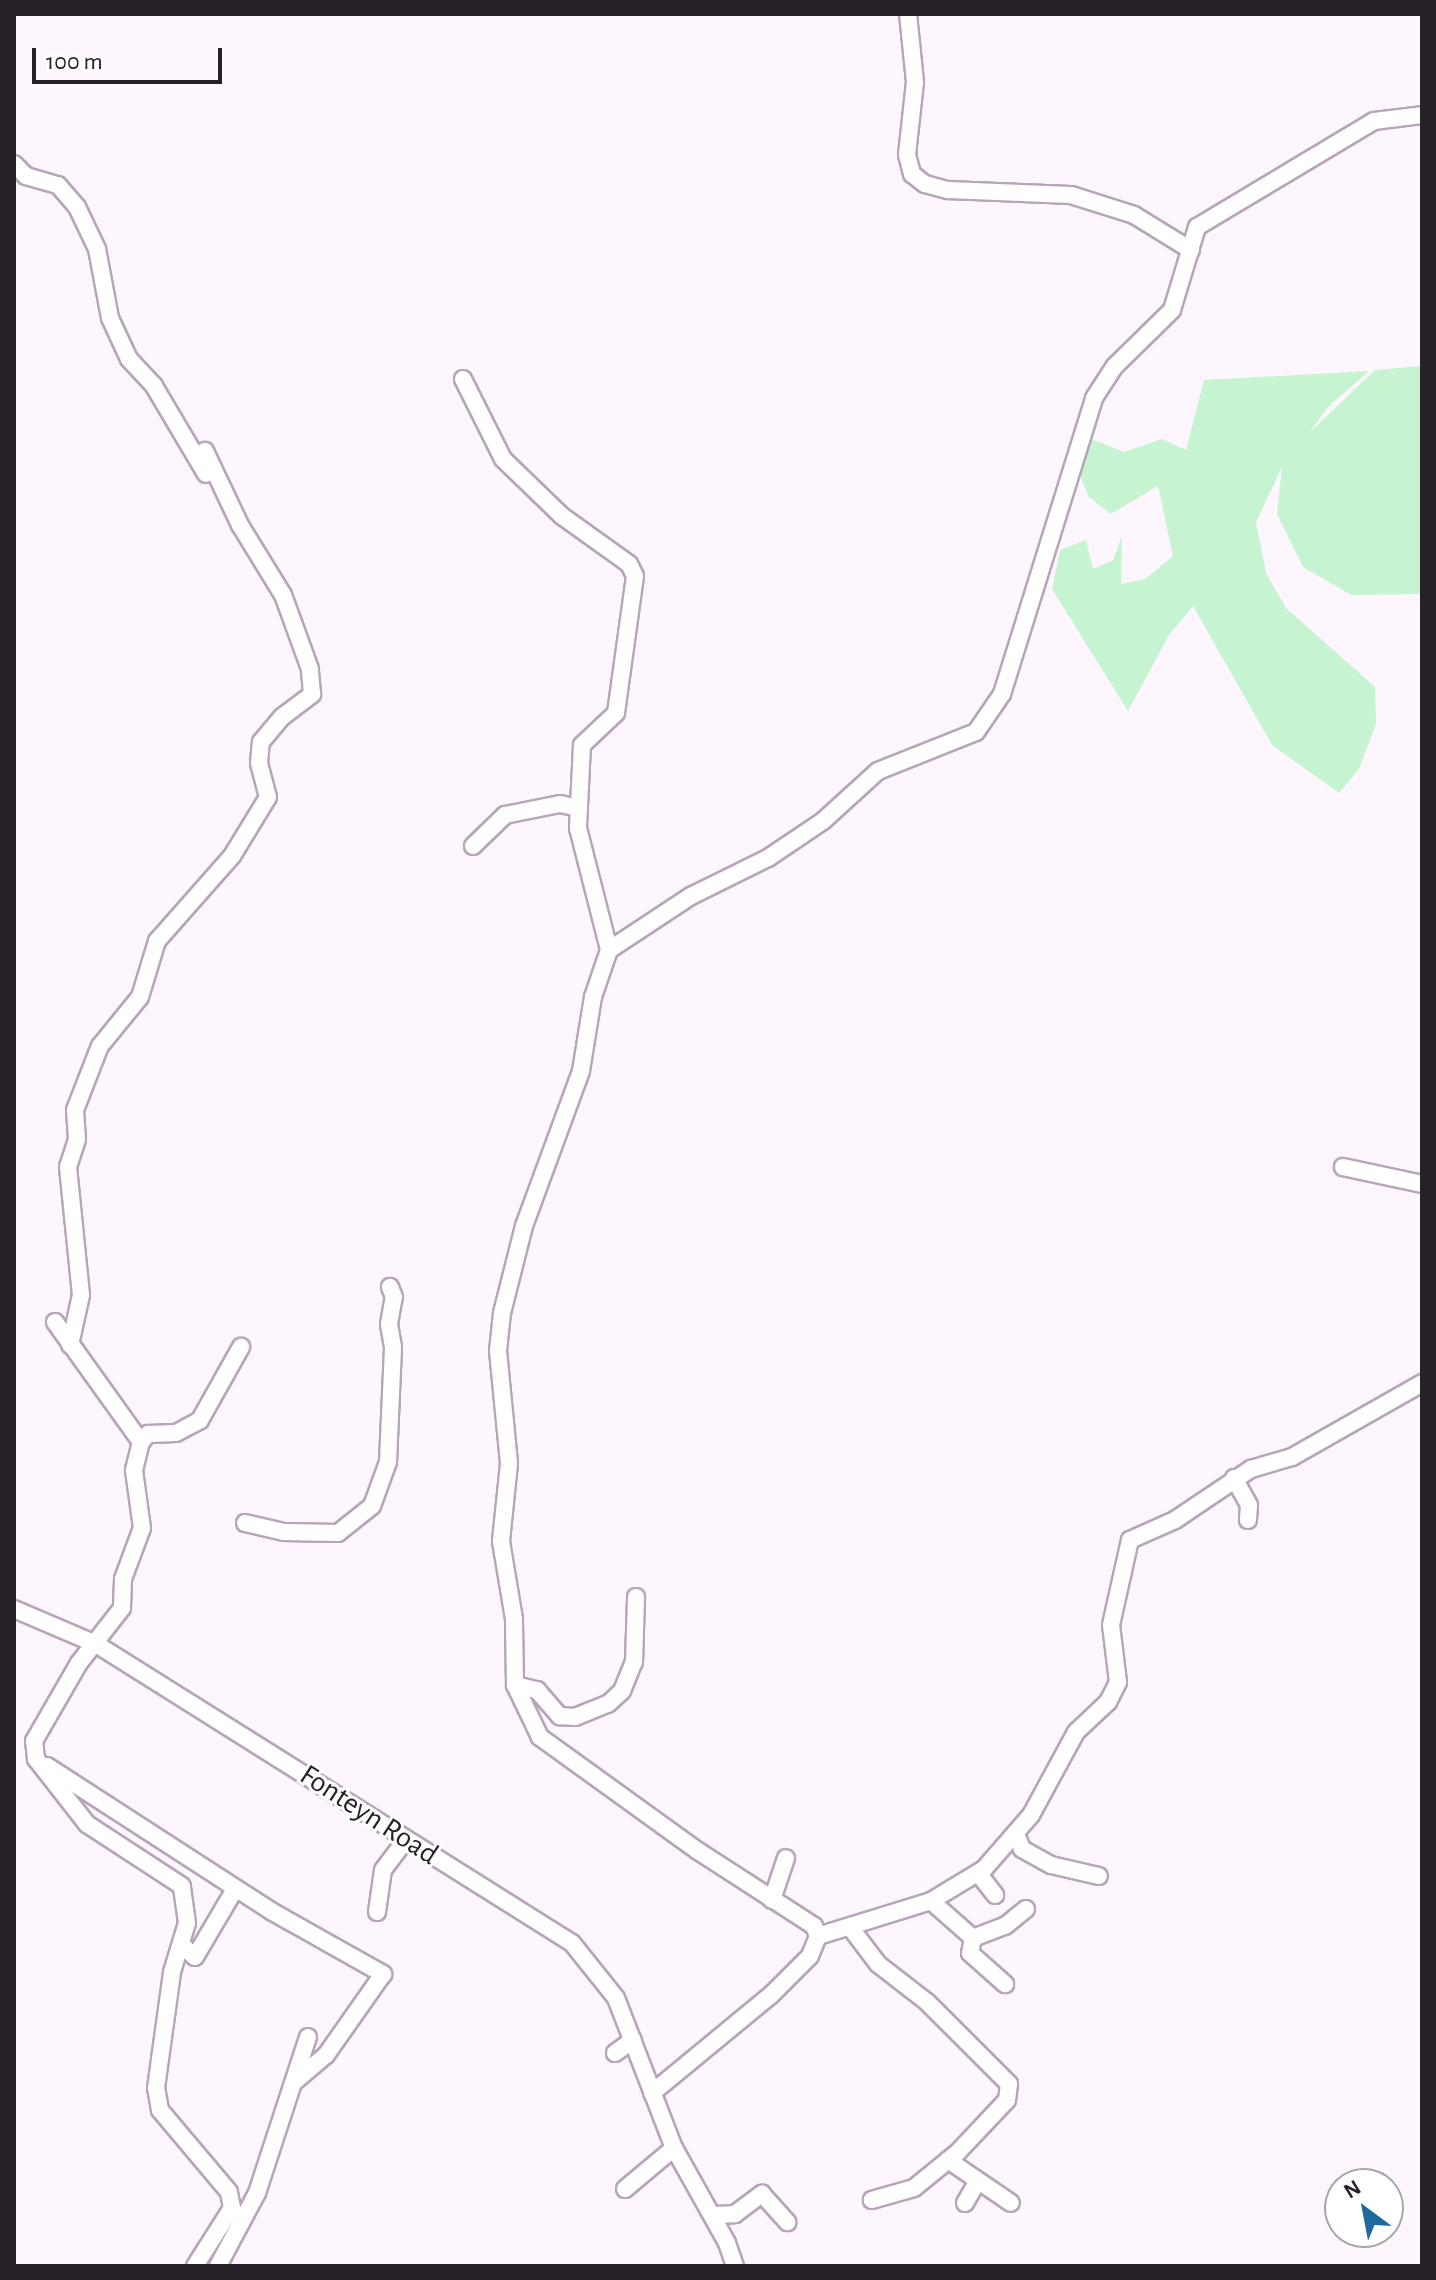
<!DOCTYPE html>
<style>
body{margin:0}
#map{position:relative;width:1436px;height:2280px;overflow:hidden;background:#fef6ff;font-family:"Alegreya Sans",sans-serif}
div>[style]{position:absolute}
.green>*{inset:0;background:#c6f4d1}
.roads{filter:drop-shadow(2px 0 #b7a5b9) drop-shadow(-2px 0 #b7a5b9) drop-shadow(0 2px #b7a5b9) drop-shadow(0 -2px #b7a5b9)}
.minor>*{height:16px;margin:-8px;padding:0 8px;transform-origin:8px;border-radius:8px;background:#fff}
span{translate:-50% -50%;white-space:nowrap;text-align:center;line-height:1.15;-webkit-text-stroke:6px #fff;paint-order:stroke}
.street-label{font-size:30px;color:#262027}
.frame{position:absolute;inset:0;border:16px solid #262027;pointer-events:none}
.north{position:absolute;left:1324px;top:2168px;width:80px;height:80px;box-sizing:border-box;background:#fff;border:2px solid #a8a6a9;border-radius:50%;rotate:328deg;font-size:22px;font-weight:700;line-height:32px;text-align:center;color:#262027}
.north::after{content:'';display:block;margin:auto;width:28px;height:36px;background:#206b9e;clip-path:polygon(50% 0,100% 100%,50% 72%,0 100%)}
.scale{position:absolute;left:32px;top:48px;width:190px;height:36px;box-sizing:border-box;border:4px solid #262027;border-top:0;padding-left:10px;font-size:24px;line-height:28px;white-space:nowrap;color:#262027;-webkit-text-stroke:6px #fff;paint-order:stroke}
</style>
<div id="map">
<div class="green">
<i style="clip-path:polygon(1422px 366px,1422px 594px,1351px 595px,1303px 567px,1277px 514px,1282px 467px,1256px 522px,1266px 573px,1286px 608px,1375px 687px,1376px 724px,1359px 769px,1339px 793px,1272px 745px,1193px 606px,1169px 635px,1128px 711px,1052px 589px,1060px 550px,1086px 540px,1093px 569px,1113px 560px,1122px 536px,1121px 584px,1145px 579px,1173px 556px,1158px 486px,1111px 514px,1089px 497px,1077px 469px,1091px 439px,1124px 452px,1162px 439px,1186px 450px,1204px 380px,1369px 371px,1327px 408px,1310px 432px,1375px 370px)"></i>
</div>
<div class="roads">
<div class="minor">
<i style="left:908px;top:14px;width:68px;rotate:84.1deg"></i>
<i style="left:915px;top:82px;width:73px;rotate:96.3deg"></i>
<i style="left:907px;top:155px;width:20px;rotate:75deg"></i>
<i style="left:912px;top:174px;width:16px;rotate:38deg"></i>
<i style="left:925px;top:184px;width:24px;rotate:15deg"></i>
<i style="left:948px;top:190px;width:123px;rotate:2.3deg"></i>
<i style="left:1071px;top:195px;width:66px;rotate:17.6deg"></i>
<i style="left:1134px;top:215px;width:67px;rotate:31.6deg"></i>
<i style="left:14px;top:164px;width:17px;rotate:45deg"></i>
<i style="left:26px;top:176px;width:33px;rotate:16deg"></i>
<i style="left:58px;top:185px;width:29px;rotate:49deg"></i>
<i style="left:77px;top:207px;width:47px;rotate:64.5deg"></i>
<i style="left:97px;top:249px;width:70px;rotate:79.3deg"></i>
<i style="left:110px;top:318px;width:45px;rotate:65.1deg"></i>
<i style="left:129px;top:359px;width:37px;rotate:47deg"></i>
<i style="left:154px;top:386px;width:102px;rotate:59.4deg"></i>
<i style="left:463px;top:379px;width:89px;rotate:63.4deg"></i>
<i style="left:503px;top:459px;width:82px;rotate:44deg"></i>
<i style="left:562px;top:516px;width:82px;rotate:35.6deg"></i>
<i style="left:629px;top:564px;width:13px;rotate:63deg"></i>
<i style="left:635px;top:576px;width:138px;rotate:97.9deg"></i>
<i style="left:616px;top:713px;width:47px;rotate:136.7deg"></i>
<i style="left:582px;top:745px;width:83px;rotate:92.8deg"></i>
<i style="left:578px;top:828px;width:126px;rotate:75.7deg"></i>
<i style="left:473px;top:846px;width:45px;rotate:-44.1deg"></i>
<i style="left:505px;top:815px;width:56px;rotate:-11.3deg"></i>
<i style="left:560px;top:804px;width:19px;rotate:12deg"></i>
<i style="left:1343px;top:1167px;width:81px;rotate:12.1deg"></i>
<i style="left:55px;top:1322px;width:148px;rotate:54.4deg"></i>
<i style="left:70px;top:1345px;width:51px;rotate:-77.6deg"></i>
<i style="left:81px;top:1295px;width:129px;rotate:-95.8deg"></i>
<i style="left:68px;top:1167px;width:29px;rotate:-72deg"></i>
<i style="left:77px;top:1139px;width:29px;rotate:-94deg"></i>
<i style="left:75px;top:1110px;width:69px;rotate:-68.7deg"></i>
<i style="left:100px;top:1046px;width:63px;rotate:-50.8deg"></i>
<i style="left:140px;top:997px;width:59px;rotate:-73.1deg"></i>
<i style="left:157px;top:941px;width:113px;rotate:-48.6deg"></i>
<i style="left:232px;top:856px;width:69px;rotate:-58.6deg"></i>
<i style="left:268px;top:797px;width:35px;rotate:-105deg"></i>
<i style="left:259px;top:763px;width:21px;rotate:-85deg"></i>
<i style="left:261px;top:742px;width:33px;rotate:-50deg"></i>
<i style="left:282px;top:717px;width:38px;rotate:-37deg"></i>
<i style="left:312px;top:694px;width:25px;rotate:-95deg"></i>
<i style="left:310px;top:669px;width:79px;rotate:-110deg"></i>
<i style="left:283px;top:595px;width:82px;rotate:-121.6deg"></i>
<i style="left:240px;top:525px;width:82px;rotate:-115.3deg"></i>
<i style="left:1234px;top:1478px;width:31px;rotate:61deg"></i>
<i style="left:1249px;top:1505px;width:15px;rotate:94deg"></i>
<i style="left:245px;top:1523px;width:39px;rotate:13deg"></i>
<i style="left:283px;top:1532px;width:55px;rotate:1deg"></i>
<i style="left:338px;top:1533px;width:43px;rotate:-38.5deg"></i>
<i style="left:372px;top:1506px;width:47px;rotate:-70deg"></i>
<i style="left:388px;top:1462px;width:115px;rotate:-87.5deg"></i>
<i style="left:393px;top:1347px;width:23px;rotate:-100deg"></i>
<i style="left:389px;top:1324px;width:27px;rotate:-80deg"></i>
<i style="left:394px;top:1297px;width:11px;rotate:-112deg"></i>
<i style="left:14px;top:1609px;width:89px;rotate:23.1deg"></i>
<i style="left:96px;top:1644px;width:562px;rotate:32.14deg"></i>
<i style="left:572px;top:1943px;width:70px;rotate:51.3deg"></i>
<i style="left:616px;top:1998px;width:161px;rotate:68.9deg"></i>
<i style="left:674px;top:2148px;width:109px;rotate:60.8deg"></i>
<i style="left:727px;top:2243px;width:24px;rotate:71deg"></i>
<i style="left:515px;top:1685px;width:23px;rotate:13deg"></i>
<i style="left:537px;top:1690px;width:35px;rotate:49deg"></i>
<i style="left:560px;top:1716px;width:15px;rotate:4deg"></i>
<i style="left:575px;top:1717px;width:35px;rotate:-22deg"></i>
<i style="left:608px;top:1704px;width:19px;rotate:-43deg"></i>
<i style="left:622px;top:1691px;width:31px;rotate:-68deg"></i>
<i style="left:634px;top:1662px;width:65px;rotate:-88.2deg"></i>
<i style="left:47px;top:1766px;width:267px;rotate:32.9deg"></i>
<i style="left:271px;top:1911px;width:129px;rotate:29.4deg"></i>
<i style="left:383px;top:1974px;width:99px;rotate:125.1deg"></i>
<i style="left:326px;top:2055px;width:42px;rotate:139.8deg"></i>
<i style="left:1016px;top:1834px;width:16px;rotate:68deg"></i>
<i style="left:1022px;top:1849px;width:33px;rotate:29deg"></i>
<i style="left:1051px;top:1865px;width:49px;rotate:12.9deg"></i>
<i style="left:978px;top:1873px;width:28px;rotate:52deg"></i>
<i style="left:772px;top:1900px;width:44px;rotate:-71.6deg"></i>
<i style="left:931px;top:1901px;width:56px;rotate:41.4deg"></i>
<i style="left:973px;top:1938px;width:34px;rotate:-21deg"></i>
<i style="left:1005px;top:1926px;width:27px;rotate:-39deg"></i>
<i style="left:377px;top:1912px;width:42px;rotate:-81.9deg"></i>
<i style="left:383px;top:1870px;width:36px;rotate:-53deg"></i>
<i style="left:850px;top:1927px;width:46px;rotate:52.9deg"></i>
<i style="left:878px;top:1964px;width:62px;rotate:37.8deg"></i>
<i style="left:927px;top:2002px;width:116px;rotate:45deg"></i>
<i style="left:1009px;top:2084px;width:16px;rotate:97deg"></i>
<i style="left:1007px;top:2100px;width:73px;rotate:133.3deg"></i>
<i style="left:957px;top:2153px;width:55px;rotate:140.9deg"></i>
<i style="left:914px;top:2188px;width:44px;rotate:164.1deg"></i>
<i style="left:818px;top:1936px;width:118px;rotate:-17.2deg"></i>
<i style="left:931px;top:1901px;width:62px;rotate:-31.1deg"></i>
<i style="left:984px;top:1869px;width:72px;rotate:-49deg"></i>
<i style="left:1031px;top:1815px;width:94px;rotate:-61.5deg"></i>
<i style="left:1076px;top:1732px;width:44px;rotate:-43.2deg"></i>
<i style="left:1108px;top:1702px;width:22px;rotate:-63deg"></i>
<i style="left:1118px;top:1682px;width:57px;rotate:-97deg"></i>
<i style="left:1111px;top:1625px;width:87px;rotate:-77.4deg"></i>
<i style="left:1130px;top:1540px;width:49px;rotate:-24deg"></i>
<i style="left:1175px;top:1520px;width:92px;rotate:-33.9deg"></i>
<i style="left:1251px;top:1469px;width:43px;rotate:-16.3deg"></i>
<i style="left:1292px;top:1457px;width:150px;rotate:-29.6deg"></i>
<i style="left:973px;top:1938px;width:15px;rotate:101deg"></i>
<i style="left:970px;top:1953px;width:47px;rotate:41.5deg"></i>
<i style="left:183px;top:1946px;width:16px;rotate:43deg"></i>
<i style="left:195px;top:1957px;width:79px;rotate:-59.5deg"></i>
<i style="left:615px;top:2053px;width:22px;rotate:-36deg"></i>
<i style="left:652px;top:2093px;width:154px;rotate:-39.5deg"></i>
<i style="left:771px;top:1995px;width:55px;rotate:-45deg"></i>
<i style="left:810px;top:1956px;width:22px;rotate:-68deg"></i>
<i style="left:818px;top:1936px;width:11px;rotate:-112deg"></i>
<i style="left:814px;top:1926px;width:138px;rotate:-147.1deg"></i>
<i style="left:698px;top:1851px;width:195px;rotate:-144.2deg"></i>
<i style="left:540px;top:1737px;width:58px;rotate:-115.7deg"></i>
<i style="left:515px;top:1685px;width:66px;rotate:-90.9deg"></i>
<i style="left:514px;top:1619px;width:79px;rotate:-99.5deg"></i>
<i style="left:501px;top:1541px;width:78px;rotate:-84.1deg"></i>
<i style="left:509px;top:1463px;width:113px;rotate:-95.6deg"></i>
<i style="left:498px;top:1351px;width:38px;rotate:-84deg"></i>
<i style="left:502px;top:1313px;width:90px;rotate:-75.8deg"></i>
<i style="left:524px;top:1226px;width:165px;rotate:-69.8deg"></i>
<i style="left:581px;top:1071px;width:75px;rotate:-80.8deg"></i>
<i style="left:593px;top:997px;width:50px;rotate:-71.2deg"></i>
<i style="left:609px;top:950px;width:98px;rotate:-33.4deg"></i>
<i style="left:691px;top:896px;width:86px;rotate:-26.3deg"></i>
<i style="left:768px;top:858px;width:66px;rotate:-33.9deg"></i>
<i style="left:823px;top:821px;width:74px;rotate:-42.3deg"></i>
<i style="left:878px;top:771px;width:105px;rotate:-21.7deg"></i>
<i style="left:976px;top:732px;width:46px;rotate:-55.6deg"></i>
<i style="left:1002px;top:694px;width:310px;rotate:-72.7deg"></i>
<i style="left:1094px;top:398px;width:38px;rotate:-57deg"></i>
<i style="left:1115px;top:366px;width:80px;rotate:-44.5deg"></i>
<i style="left:1172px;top:310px;width:87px;rotate:-73.2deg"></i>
<i style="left:1197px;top:227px;width:206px;rotate:-30.9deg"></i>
<i style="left:1374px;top:121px;width:48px;rotate:-7.1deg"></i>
<i style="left:948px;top:2160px;width:76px;rotate:34.3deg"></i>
<i style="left:625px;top:2189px;width:64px;rotate:-39.9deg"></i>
<i style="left:965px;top:2203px;width:24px;rotate:-60deg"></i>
<i style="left:712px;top:2215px;width:23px;rotate:-2deg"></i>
<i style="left:735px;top:2214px;width:34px;rotate:-37deg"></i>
<i style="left:762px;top:2194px;width:38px;rotate:48deg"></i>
<i style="left:195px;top:2266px;width:69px;rotate:-57.5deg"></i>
<i style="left:232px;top:2208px;width:16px;rotate:-101deg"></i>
<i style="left:229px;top:2192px;width:107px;rotate:-130.1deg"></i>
<i style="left:160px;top:2110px;width:22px;rotate:-100deg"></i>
<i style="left:156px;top:2088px;width:117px;rotate:-82.1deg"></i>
<i style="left:172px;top:1972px;width:51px;rotate:-73deg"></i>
<i style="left:187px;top:1923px;width:37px;rotate:-98deg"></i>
<i style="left:182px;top:1886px;width:113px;rotate:-146.9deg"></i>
<i style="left:87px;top:1824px;width:83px;rotate:-128.1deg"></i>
<i style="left:36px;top:1759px;width:18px;rotate:-96deg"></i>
<i style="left:34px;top:1741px;width:90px;rotate:-60deg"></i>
<i style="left:79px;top:1663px;width:70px;rotate:-52deg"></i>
<i style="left:122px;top:1608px;width:29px;rotate:-88deg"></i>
<i style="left:123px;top:1579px;width:54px;rotate:-69.6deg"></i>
<i style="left:142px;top:1528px;width:59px;rotate:-97.9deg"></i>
<i style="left:134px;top:1470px;width:29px;rotate:-76deg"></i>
<i style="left:141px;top:1442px;width:11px;rotate:-49deg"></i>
<i style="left:148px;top:1434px;width:28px;rotate:-2deg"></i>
<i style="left:176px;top:1433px;width:27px;rotate:-28deg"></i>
<i style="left:200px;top:1420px;width:84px;rotate:-60.7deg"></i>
<i style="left:218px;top:2266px;width:83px;rotate:-61.9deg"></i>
<i style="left:257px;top:2193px;width:164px;rotate:-71.9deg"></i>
</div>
</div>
<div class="street-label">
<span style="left:369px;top:1815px;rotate:33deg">Fonteyn Road</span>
</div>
<div class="frame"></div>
<div class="north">N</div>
<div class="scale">100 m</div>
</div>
